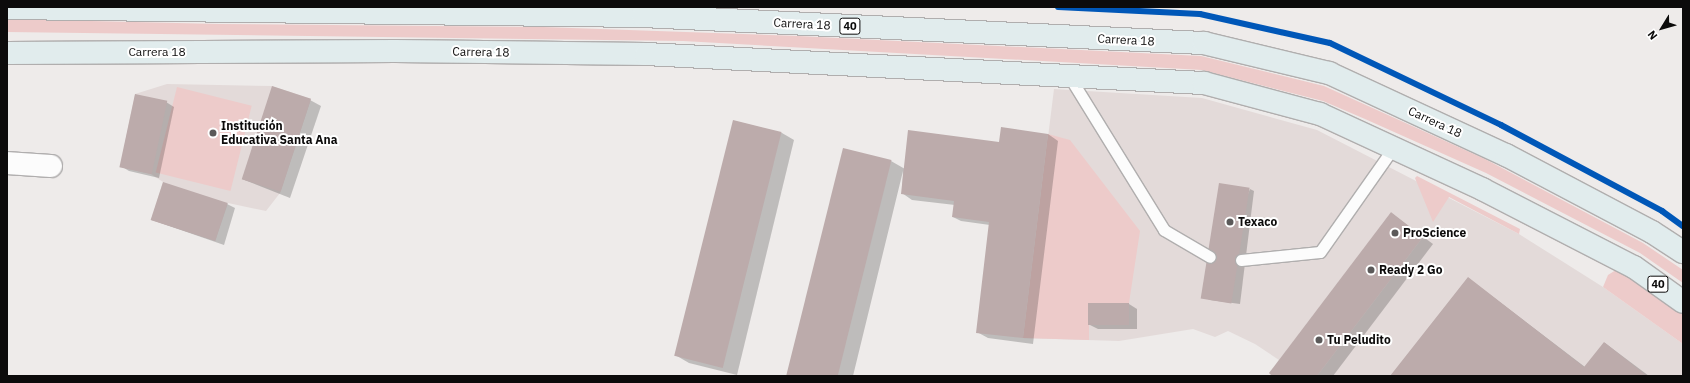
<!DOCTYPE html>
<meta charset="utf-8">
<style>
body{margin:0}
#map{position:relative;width:1690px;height:383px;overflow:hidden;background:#eeebea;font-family:"IBM Plex Sans",sans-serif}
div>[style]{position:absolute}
.built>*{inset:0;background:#e3dad9}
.green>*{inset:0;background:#edcbca;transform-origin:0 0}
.shadow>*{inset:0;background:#0003}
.building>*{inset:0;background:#bcabab;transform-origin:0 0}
.roads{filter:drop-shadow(1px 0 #b0aeae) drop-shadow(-1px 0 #b0aeae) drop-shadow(0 1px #b0aeae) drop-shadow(0 -1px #b0aeae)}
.lane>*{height:11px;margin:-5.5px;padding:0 5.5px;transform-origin:5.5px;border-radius:5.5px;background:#fcfcfc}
.street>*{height:22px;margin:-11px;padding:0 11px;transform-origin:11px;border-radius:11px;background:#fcfcfc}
.primary>*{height:22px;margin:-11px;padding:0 11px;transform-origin:11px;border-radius:11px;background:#e1eced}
.cycleway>*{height:6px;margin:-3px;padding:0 3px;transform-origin:3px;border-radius:3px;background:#0057b8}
.dots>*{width:11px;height:11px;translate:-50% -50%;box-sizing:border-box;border:2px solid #fff;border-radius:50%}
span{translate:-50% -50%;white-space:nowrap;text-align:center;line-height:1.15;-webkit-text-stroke:4px #fff;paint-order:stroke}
.shield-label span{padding:1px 3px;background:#fff;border:1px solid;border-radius:3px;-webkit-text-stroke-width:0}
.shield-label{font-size:11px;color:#0c0b0b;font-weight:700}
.street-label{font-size:12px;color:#0c0b0b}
.poi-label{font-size:12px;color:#0c0b0b;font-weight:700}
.left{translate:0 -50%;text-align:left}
.frame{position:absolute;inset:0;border:8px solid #0c0b0b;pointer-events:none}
.north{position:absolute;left:1642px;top:8px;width:40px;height:40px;-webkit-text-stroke:3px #fff;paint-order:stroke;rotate:233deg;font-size:11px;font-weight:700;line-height:16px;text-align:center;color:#0c0b0b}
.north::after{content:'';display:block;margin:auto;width:14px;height:18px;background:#0c0b0b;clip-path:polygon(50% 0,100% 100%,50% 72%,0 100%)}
</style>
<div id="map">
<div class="built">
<i style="clip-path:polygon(167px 84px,272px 86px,311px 99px,280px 193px,266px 211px,228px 203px,215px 241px,151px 220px,163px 182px,151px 174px,120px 167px,135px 94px)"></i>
<i style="clip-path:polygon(1054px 89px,1202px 98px,1317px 130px,1519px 234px,1603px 287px,1683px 344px,1683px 376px,1317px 376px,1423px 237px,1391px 212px,1279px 360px,1255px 344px,1228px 331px,1215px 337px,1193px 329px,1119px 341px,1023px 338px)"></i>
</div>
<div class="green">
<i style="clip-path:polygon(7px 19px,219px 24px,543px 27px,798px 36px,1201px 56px,1324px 86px,1485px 159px,1643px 243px,1683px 270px,1683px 283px,1640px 253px,1486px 173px,1365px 119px,1323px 101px,1202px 70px,683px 41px,7px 32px)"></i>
<i style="left:177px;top:87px;width:77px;height:88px;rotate:14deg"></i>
<i style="clip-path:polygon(1048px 134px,1070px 140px,1140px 231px,1129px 303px,1089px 303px,1089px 340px,1023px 338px)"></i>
<i style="clip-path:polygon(1417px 176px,1520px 229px,1519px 234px,1449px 197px,1433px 222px,1415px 178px)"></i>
<i style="clip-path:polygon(1619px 268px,1683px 314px,1683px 344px,1603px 287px,1608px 275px)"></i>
</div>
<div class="shadow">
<i style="clip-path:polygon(310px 100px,321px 106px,290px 198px,242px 179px)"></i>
<i style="clip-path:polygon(166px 102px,174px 107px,159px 178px,129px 171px,121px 166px)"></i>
<i style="clip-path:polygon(734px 121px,782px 133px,794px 140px,737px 375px,689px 363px,677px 356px)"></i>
<i style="clip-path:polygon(1048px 134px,1058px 141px,1033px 344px,988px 338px,977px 332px,990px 225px,961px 221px,953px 217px,955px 205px,912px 200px,902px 193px,903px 171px,853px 376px,788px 376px,891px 161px,905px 169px,1000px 143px)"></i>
<i style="clip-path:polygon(1250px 189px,1254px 191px,1240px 304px,1210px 300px,1206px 298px)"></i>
<i style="clip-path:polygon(227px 204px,235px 208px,224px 245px,152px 220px)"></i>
<i style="clip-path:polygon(1391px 213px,1433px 244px,1333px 376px,1274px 376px)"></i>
<i style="clip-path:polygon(1468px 278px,1585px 367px,1605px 343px,1649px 376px,1391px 376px)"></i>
<i style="clip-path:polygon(1129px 304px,1137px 309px,1137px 329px,1098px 329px,1090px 325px)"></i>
</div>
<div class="building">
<i style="left:272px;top:86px;width:41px;height:98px;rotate:18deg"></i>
<i style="left:135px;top:94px;width:33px;height:75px;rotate:12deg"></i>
<i style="left:733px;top:120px;width:50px;height:243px;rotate:14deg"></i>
<i style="clip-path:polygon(1001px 127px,1048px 134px,1023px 338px,976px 333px,989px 222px,952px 217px,954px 201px,901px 194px,908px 130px,999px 142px)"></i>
<i style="left:843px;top:148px;width:50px;height:235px;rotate:14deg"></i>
<i style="left:163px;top:182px;width:68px;height:40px;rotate:18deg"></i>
<i style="left:1219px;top:183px;width:31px;height:117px;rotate:9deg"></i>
<i style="clip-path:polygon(1391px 212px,1423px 237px,1317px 376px,1272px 376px,1269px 373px)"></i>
<i style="clip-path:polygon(1468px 277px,1584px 367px,1604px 342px,1647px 376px,1390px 376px)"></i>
<i style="left:1088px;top:303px;width:41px;height:22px"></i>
</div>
<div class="roads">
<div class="lane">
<i style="left:1069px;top:76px;width:181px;rotate:58.3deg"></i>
<i style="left:1164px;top:230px;width:53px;rotate:30.4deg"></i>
<i style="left:1241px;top:260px;width:79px;rotate:-5.8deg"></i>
<i style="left:1320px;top:252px;width:127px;rotate:-54.9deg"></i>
</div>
<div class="street">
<i style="left:7px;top:163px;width:44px;rotate:3.9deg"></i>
</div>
<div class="primary">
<i style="left:7px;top:8px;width:636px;rotate:0.72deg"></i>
<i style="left:643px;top:16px;width:562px;rotate:2.76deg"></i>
<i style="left:1204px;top:43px;width:129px;rotate:13.5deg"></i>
<i style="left:1329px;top:73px;width:195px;rotate:24.9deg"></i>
<i style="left:1506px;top:155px;width:165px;rotate:27.8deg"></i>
<i style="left:1652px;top:232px;width:37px;rotate:33deg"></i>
<i style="left:7px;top:53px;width:388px;rotate:-0.3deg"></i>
<i style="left:395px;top:51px;width:251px;rotate:0.7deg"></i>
<i style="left:646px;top:54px;width:559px;rotate:2.98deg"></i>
<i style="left:1204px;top:83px;width:120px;rotate:15deg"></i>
<i style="left:1320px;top:114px;width:179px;rotate:24.8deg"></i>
<i style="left:1482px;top:189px;width:171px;rotate:27.2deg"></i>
<i style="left:1634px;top:267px;width:60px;rotate:35.5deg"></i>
</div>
</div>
<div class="cycleway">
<i style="left:1058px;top:7px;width:142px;rotate:2.8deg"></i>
<i style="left:1200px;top:14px;width:133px;rotate:12.6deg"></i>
<i style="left:1330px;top:43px;width:190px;rotate:25.6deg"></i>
<i style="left:1501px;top:125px;width:183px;rotate:28.1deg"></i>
<i style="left:1662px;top:211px;width:26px;rotate:36deg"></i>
</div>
<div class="dots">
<i style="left:213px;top:133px;background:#5b5959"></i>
<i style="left:1230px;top:222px;background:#5b5959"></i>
<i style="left:1395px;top:233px;background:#5b5959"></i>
<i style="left:1371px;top:270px;background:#5b5959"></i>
<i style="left:1319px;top:340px;background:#5b5959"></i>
</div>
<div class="shield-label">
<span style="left:850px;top:26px">40</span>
<span style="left:1658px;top:284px">40</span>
</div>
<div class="street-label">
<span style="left:802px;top:24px;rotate:3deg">Carrera 18</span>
<span style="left:1126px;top:40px;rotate:3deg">Carrera 18</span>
<span style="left:157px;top:52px">Carrera 18</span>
<span style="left:481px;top:52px;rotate:1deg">Carrera 18</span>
<span style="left:1435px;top:122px;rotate:25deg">Carrera 18</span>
</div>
<div class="poi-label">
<span class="left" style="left:221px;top:133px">Institución<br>Educativa Santa Ana</span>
<span class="left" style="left:1238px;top:222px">Texaco</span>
<span class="left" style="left:1403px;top:233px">ProScience</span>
<span class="left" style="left:1379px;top:270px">Ready 2 Go</span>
<span class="left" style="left:1327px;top:340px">Tu Peludito</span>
</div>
<div class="frame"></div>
<div class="north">N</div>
</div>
